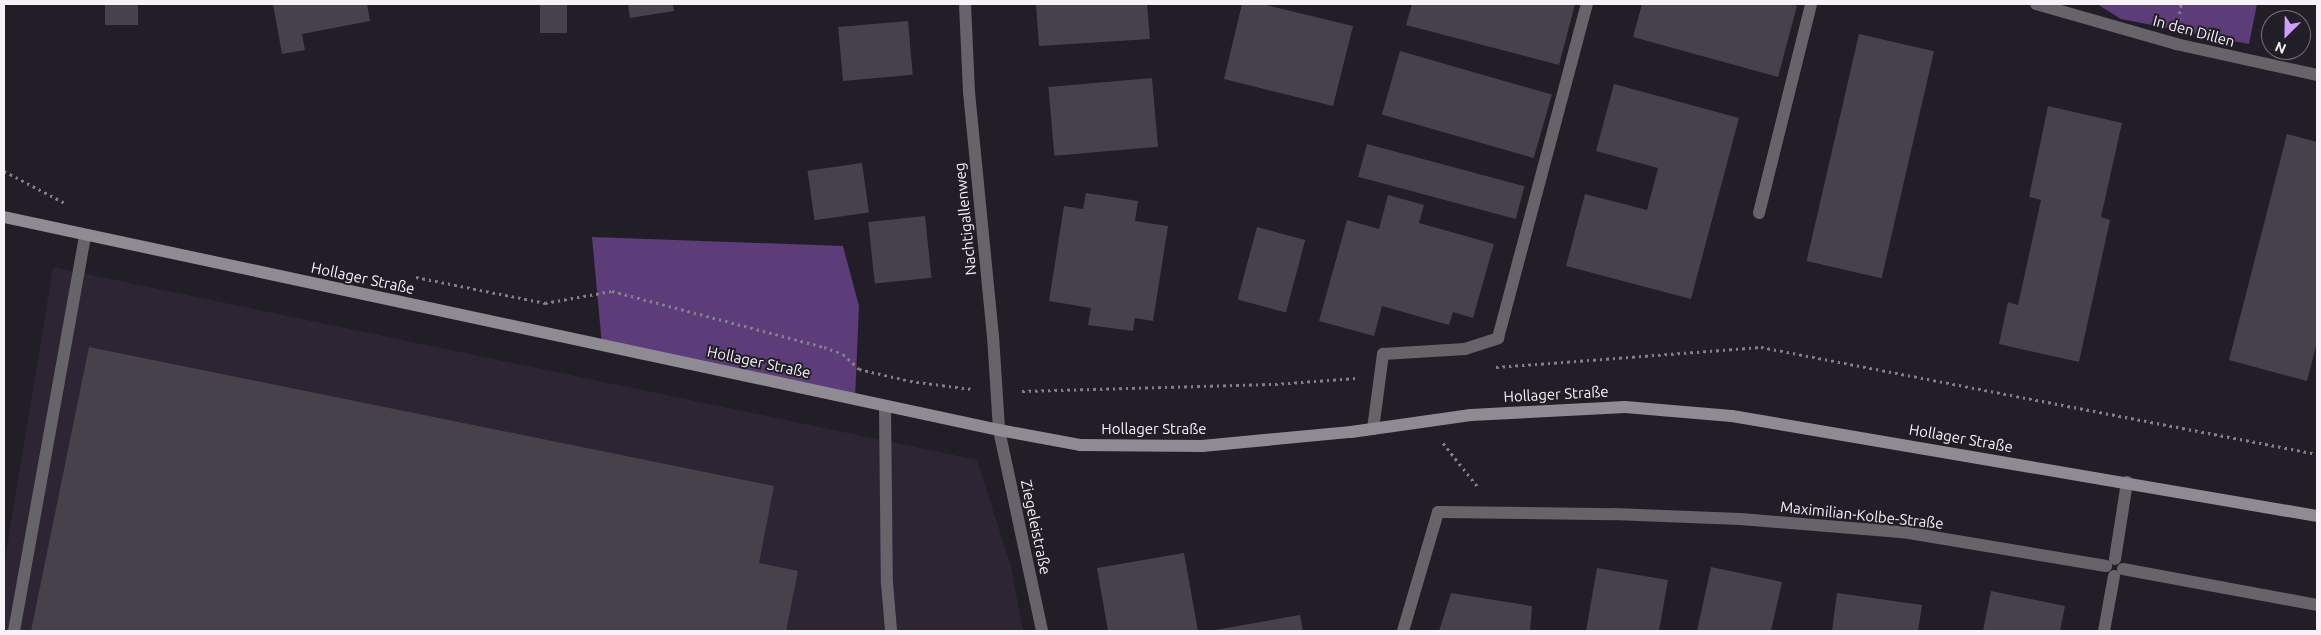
<!DOCTYPE html>
<meta charset="utf-8">
<style>
body{margin:0}
#map{position:relative;width:2321px;height:635px;overflow:hidden;background:#221e27;font-family:Ubuntu,sans-serif}
div>[style]{position:absolute}
.built>*{inset:0;background:#2d2534}
.forest>*{inset:0;background:#5c3c79}
.building>*{inset:0;background:#46414b;transform-origin:0 0}
.path>*{height:3px;margin-top:-1.5px;transform-origin:0;background:repeating-linear-gradient(90deg,#837f87 0 2.5px,transparent 0 6.5px)}
.lane>*{height:12px;margin:-6px;padding:0 6px;transform-origin:6px;border-radius:6px;background:#676469}
.street>*{height:12px;margin:-6px;padding:0 6px;transform-origin:6px;border-radius:6px;background:#676469}
.secondary>*{height:12px;margin:-6px;padding:0 6px;transform-origin:6px;border-radius:6px;background:#8f8b93}
span{translate:-50% -50%;white-space:nowrap;text-align:center;line-height:1.15;-webkit-text-stroke:4px #221e27;paint-order:stroke}
.street-label{font-size:15px;color:#f5f2f8}
.frame{position:absolute;inset:0;border:5px solid #f5f2f8;pointer-events:none}
.north{position:absolute;left:2261px;top:10px;width:50px;height:50px;box-sizing:border-box;background:#221e27;border:1px solid #76737b;border-radius:50%;rotate:203deg;font-size:14px;font-weight:700;line-height:20px;text-align:center;color:#f5f2f8}
.north::after{content:'';display:block;margin:auto;width:18px;height:22px;background:#cf9dff;clip-path:polygon(50% 0,100% 100%,50% 72%,0 100%)}
</style>
<div id="map">
<div class="built">
<i style="clip-path:polygon(53px 267px,977px 460px,1011px 567px,1023px 631px,4px 631px,4px 566px)"></i>
</div>
<div class="forest">
<i style="clip-path:polygon(2097px 4px,2257px 4px,2249px 44px,2121px 19px)"></i>
<i style="clip-path:polygon(592px 237px,843px 246px,859px 306px,855px 399px,602px 345px)"></i>
</div>
<div class="building">
<i style="left:105px;top:4px;width:33px;height:21px"></i>
<i style="clip-path:polygon(273px 4px,367px 4px,370px 21px,302px 34px,305px 50px,282px 54px)"></i>
<i style="left:540px;top:4px;width:27px;height:29px"></i>
<i style="clip-path:polygon(628px 4px,673px 4px,674px 11px,630px 18px)"></i>
<i style="clip-path:polygon(1036px 4px,1147px 4px,1150px 39px,1039px 46px)"></i>
<i style="clip-path:polygon(1242px 4px,1262px 4px,1353px 26px,1333px 106px,1224px 79px)"></i>
<i style="clip-path:polygon(1412px 4px,1575px 4px,1559px 65px,1406px 25px)"></i>
<i style="clip-path:polygon(1642px 4px,1788px 4px,1797px 6px,1778px 77px,1633px 37px)"></i>
<i style="left:908px;top:21px;width:54px;height:70px;rotate:85deg"></i>
<i style="left:1859px;top:34px;width:77px;height:233px;rotate:13deg"></i>
<i style="left:1400px;top:51px;width:158px;height:66px;rotate:16deg"></i>
<i style="left:1152px;top:78px;width:69px;height:104px;rotate:85deg"></i>
<i style="clip-path:polygon(1614px 84px,1739px 118px,1691px 299px,1566px 266px,1585px 194px,1647px 210px,1658px 168px,1596px 151px)"></i>
<i style="clip-path:polygon(2048px 106px,2122px 123px,2101px 217px,2110px 220px,2079px 362px,1999px 344px,2008px 302px,2018px 305px,2041px 200px,2029px 197px)"></i>
<i style="clip-path:polygon(2287px 134px,2317px 142px,2317px 342px,2307px 381px,2229px 360px)"></i>
<i style="left:1367px;top:144px;width:163px;height:34px;rotate:15deg"></i>
<i style="left:862px;top:163px;width:50px;height:55px;rotate:82deg"></i>
<i style="clip-path:polygon(1086px 193px,1138px 201px,1135px 221px,1168px 226px,1153px 321px,1135px 318px,1133px 331px,1088px 325px,1091px 308px,1049px 301px,1064px 206px,1083px 209px)"></i>
<i style="clip-path:polygon(1388px 195px,1424px 205px,1419px 223px,1494px 244px,1473px 318px,1453px 312px,1449px 325px,1382px 306px,1374px 336px,1319px 321px,1347px 220px,1379px 229px)"></i>
<i style="left:925px;top:216px;width:62px;height:57px;rotate:84deg"></i>
<i style="left:1257px;top:227px;width:50px;height:75px;rotate:15deg"></i>
<i style="clip-path:polygon(89px 347px,774px 486px,759px 563px,798px 571px,786px 631px,31px 631px)"></i>
<i style="clip-path:polygon(1184px 553px,1198px 631px,1108px 631px,1097px 568px)"></i>
<i style="clip-path:polygon(1711px 567px,1782px 582px,1771px 631px,1697px 631px)"></i>
<i style="clip-path:polygon(1597px 568px,1668px 580px,1659px 631px,1586px 631px)"></i>
<i style="clip-path:polygon(1991px 591px,2065px 606px,2060px 631px,1983px 631px)"></i>
<i style="clip-path:polygon(1451px 593px,1532px 606px,1530px 631px,1439px 631px)"></i>
<i style="clip-path:polygon(1837px 593px,1922px 605px,1918px 631px,1832px 631px)"></i>
<i style="clip-path:polygon(1300px 615px,1303px 631px,1215px 631px,1215px 630px)"></i>
</div>
<div class="path">
<i style="left:2179px;top:20px;width:16px;rotate:-83deg"></i>
<i style="left:4px;top:171px;width:69px;rotate:27.7deg"></i>
<i style="left:416px;top:277px;width:132px;rotate:11.4deg"></i>
<i style="left:545px;top:303px;width:68px;rotate:-10.2deg"></i>
<i style="left:612px;top:291px;width:219px;rotate:14.8deg"></i>
<i style="left:824px;top:347px;width:20px;rotate:20deg"></i>
<i style="left:843px;top:354px;width:22px;rotate:43deg"></i>
<i style="left:859px;top:369px;width:52px;rotate:13.2deg"></i>
<i style="left:910px;top:381px;width:62px;rotate:7.5deg"></i>
<i style="left:1496px;top:367px;width:266px;rotate:-4.3deg"></i>
<i style="left:1761px;top:347px;width:566px;rotate:10.89deg"></i>
<i style="left:1022px;top:391px;width:253px;rotate:-1.6deg"></i>
<i style="left:1275px;top:384px;width:81px;rotate:-4.2deg"></i>
<i style="left:1443px;top:443px;width:56px;rotate:51.5deg"></i>
</div>
<div class="lane">
<i style="left:1759px;top:213px;width:215px;rotate:-76deg"></i>
<i style="left:885px;top:406px;width:177px;rotate:89.4deg"></i>
<i style="left:887px;top:583px;width:48px;rotate:85.2deg"></i>
<i style="left:1373px;top:429px;width:76px;rotate:-82.4deg"></i>
<i style="left:1383px;top:354px;width:82px;rotate:-3.5deg"></i>
<i style="left:1465px;top:349px;width:35px;rotate:-18deg"></i>
<i style="left:1498px;top:338px;width:346px;rotate:-75.1deg"></i>
<i style="left:14px;top:631px;width:402px;rotate:-79.8deg"></i>
<i style="left:1403px;top:631px;width:124px;rotate:-73.6deg"></i>
<i style="left:1438px;top:512px;width:175px;rotate:0.7deg"></i>
</div>
<div class="street">
<i style="left:965px;top:4px;width:88px;rotate:87.4deg"></i>
<i style="left:969px;top:92px;width:245px;rotate:84.4deg"></i>
<i style="left:993px;top:336px;width:94px;rotate:86.3deg"></i>
<i style="left:999px;top:430px;width:206px;rotate:77.9deg"></i>
<i style="left:2036px;top:4px;width:146px;rotate:15.9deg"></i>
<i style="left:2176px;top:44px;width:144px;rotate:12.4deg"></i>
<i style="left:1613px;top:514px;width:127px;rotate:2.3deg"></i>
<i style="left:1740px;top:519px;width:164px;rotate:4.6deg"></i>
<i style="left:1903px;top:532px;width:206px;rotate:9.5deg"></i>
<i style="left:2115px;top:559px;width:78px;rotate:-81.1deg"></i>
<i style="left:2123px;top:569px;width:197px;rotate:10.5deg"></i>
<i style="left:2104px;top:631px;width:56px;rotate:-79.7deg"></i>
</div>
<div class="secondary">
<i style="left:4px;top:217px;width:1018px;rotate:12.08deg"></i>
<i style="left:999px;top:430px;width:82px;rotate:10.5deg"></i>
<i style="left:1080px;top:445px;width:122px;rotate:0.5deg"></i>
<i style="left:1202px;top:446px;width:150px;rotate:-5.4deg"></i>
<i style="left:1351px;top:432px;width:121px;rotate:-8.1deg"></i>
<i style="left:1471px;top:415px;width:154px;rotate:-3deg"></i>
<i style="left:1625px;top:407px;width:107px;rotate:4.8deg"></i>
<i style="left:1732px;top:416px;width:593px;rotate:9.7deg"></i>
</div>
<div class="street-label">
<span style="left:2194px;top:31px;rotate:15deg">In den Dillen</span>
<span style="left:965px;top:219px;rotate:-96deg">Nachtigallenweg</span>
<span style="left:363px;top:278px;rotate:12deg">Hollager Straße</span>
<span style="left:759px;top:362px;rotate:12deg">Hollager Straße</span>
<span style="left:1556px;top:394px;rotate:-3deg">Hollager Straße</span>
<span style="left:1154px;top:429px">Hollager Straße</span>
<span style="left:1961px;top:438px;rotate:10deg">Hollager Straße</span>
<span style="left:1862px;top:515px;rotate:6deg">Maximilian-Kolbe-Straße</span>
<span style="left:1036px;top:527px;rotate:78deg">Ziegeleistraße</span>
</div>
<div class="frame"></div>
<div class="north">N</div>
</div>
